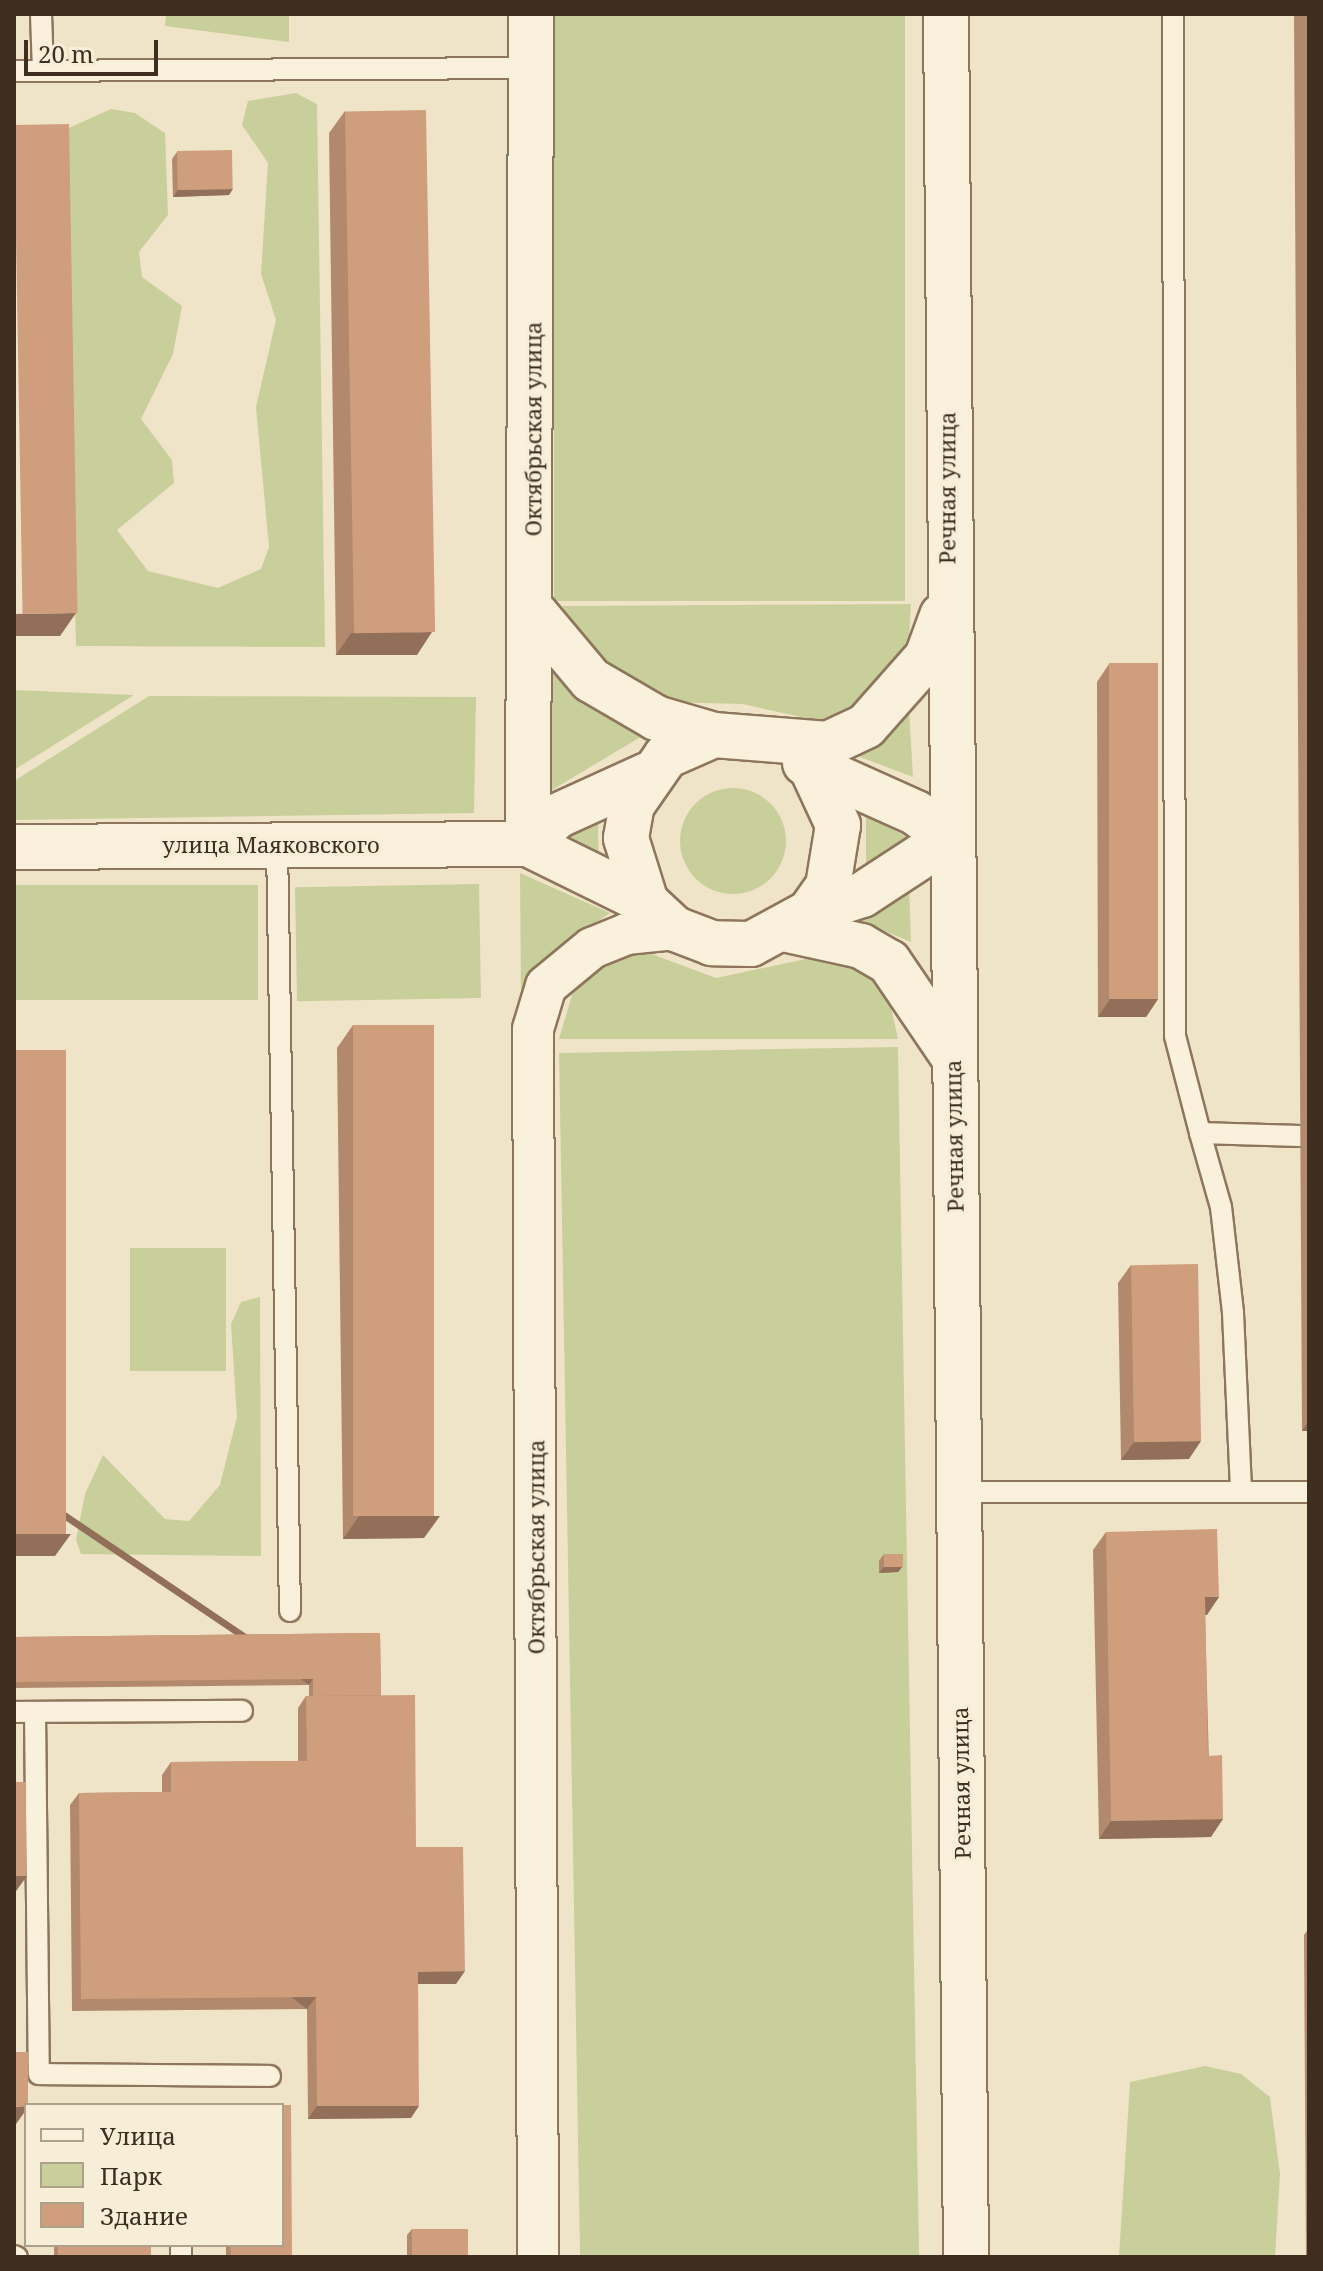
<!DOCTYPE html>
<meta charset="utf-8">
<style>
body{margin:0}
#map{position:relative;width:1323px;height:2271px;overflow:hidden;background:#f0e4c8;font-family:"Noto Serif",serif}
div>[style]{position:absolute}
.green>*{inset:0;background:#c9cf9b;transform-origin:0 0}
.round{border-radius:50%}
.roads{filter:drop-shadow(2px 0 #8d765c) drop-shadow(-2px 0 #8d765c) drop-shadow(0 2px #8d765c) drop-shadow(0 -2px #8d765c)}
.lane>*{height:20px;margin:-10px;padding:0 10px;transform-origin:10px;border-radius:10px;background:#faf1dc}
.street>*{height:40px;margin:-20px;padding:0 20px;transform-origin:20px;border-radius:20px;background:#faf1dc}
.secondary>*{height:44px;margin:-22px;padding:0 22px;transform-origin:22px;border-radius:22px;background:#faf1dc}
.wall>*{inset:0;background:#b2896c;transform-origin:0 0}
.shaded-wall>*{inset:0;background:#916f58;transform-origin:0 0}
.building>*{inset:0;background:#cf9f7d;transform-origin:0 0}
span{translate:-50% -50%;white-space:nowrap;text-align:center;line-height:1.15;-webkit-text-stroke:7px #f7eed8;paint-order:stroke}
.street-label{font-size:22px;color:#3d2e20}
.frame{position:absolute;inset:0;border:16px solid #3d2e20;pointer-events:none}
.legend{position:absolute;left:24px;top:2103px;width:260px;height:144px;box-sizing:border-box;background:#f7eed8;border:2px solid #ada18e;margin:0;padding:10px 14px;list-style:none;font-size:24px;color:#3d2e20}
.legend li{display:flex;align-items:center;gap:16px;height:40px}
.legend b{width:40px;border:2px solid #ada18e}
.scale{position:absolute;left:24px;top:40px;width:134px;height:36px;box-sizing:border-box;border:4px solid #3d2e20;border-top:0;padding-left:10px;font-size:24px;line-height:28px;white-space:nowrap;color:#3d2e20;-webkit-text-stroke:6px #f7eed8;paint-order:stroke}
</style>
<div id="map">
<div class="green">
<i style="clip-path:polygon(166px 14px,289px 14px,289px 42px,165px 26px)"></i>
<i style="left:554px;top:14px;width:351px;height:587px"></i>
<i style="clip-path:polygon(296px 93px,317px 104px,325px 647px,76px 646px,62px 131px,111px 109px,135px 113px,165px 133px,168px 215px,139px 252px,142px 277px,182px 306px,173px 354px,141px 419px,172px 460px,174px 483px,117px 530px,148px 571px,218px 588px,261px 569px,269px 547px,256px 407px,276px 320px,261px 274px,268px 163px,242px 125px,248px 101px)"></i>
<i style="clip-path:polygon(911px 604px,908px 655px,894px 679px,833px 724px,742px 704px,666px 702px,615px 678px,565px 628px,563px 606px)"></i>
<i style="clip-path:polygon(547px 659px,644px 735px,552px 790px,543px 787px)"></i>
<i style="clip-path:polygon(14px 690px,134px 695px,14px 770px)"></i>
<i style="clip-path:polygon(149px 696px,476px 697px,474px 813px,14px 820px,14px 781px)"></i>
<i style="clip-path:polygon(909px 711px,913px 777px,860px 757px,859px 748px)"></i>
<i class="round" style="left:680px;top:788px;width:106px;height:106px"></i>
<i style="clip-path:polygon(866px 814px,908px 838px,871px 868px,866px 866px)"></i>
<i style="clip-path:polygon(599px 817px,598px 834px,599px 863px,556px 835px)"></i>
<i style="clip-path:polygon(520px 873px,610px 913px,546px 958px,521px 997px)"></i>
<i style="left:479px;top:884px;width:114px;height:184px;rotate:89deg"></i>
<i style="clip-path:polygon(909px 884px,911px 942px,863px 922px,863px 913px)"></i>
<i style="left:258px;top:885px;width:115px;height:244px;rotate:90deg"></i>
<i style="clip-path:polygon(641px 950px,716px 978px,820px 956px,846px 959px,887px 990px,898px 1039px,559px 1039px,572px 995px,600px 959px)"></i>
<i style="left:898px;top:1047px;width:1210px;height:339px;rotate:89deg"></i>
<i style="left:226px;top:1248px;width:123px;height:96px;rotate:90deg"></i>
<i style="clip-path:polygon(260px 1297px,261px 1556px,81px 1554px,76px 1540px,85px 1494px,103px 1455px,165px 1519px,189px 1521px,220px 1485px,237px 1417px,231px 1324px,241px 1302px)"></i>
<i style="clip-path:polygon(1205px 2066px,1241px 2074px,1270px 2097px,1280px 2174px,1275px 2257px,1119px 2257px,1130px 2082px)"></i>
</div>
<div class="roads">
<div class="lane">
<i style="left:41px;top:14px;width:57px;rotate:88deg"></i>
<i style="left:1173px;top:14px;width:1022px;rotate:89.89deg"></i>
<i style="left:1175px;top:1036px;width:100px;rotate:75.5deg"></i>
<i style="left:1200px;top:1133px;width:100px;rotate:1.7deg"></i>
<i style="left:14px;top:71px;width:517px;rotate:-0.33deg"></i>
<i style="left:277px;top:845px;width:766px;rotate:89.03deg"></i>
<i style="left:1200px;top:1133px;width:77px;rotate:74.2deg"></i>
<i style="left:1221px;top:1207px;width:107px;rotate:83.5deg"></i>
<i style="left:1233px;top:1313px;width:179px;rotate:87.4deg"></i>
<i style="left:958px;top:1492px;width:351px"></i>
<i style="left:14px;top:1712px;width:228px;rotate:-0.3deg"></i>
<i style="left:35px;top:1712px;width:362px;rotate:89.4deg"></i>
<i style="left:39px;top:2074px;width:231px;rotate:0.5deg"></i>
<i style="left:181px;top:2245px;width:12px;rotate:90deg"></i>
<i style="left:14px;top:2256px;width:3px;rotate:18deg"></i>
</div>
<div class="street">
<i style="left:538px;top:2257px;width:1228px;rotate:-90.23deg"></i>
<i style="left:533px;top:1029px;width:45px;rotate:-73.2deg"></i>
<i style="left:546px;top:986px;width:60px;rotate:-39.6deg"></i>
<i style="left:592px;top:948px;width:37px;rotate:-22deg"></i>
<i style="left:626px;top:934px;width:49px;rotate:-5.8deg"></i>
</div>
<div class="secondary">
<i style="left:946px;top:14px;width:2243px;rotate:89.49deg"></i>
<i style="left:533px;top:611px;width:90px;rotate:50deg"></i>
<i style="left:591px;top:680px;width:75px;rotate:30.3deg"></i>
<i style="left:656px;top:718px;width:60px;rotate:16.3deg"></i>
<i style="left:805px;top:763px;width:122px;rotate:24.2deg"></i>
<i style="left:916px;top:813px;width:41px;rotate:37.1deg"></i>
<i style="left:812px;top:769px;width:62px;rotate:65.1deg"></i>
<i style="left:838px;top:825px;width:62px;rotate:99.3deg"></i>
<i style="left:828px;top:886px;width:32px;rotate:125deg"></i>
<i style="left:810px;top:912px;width:67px;rotate:151.5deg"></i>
<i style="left:751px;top:944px;width:39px;rotate:-179deg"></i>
<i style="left:712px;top:943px;width:40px;rotate:-159deg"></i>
<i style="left:675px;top:929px;width:40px;rotate:-137deg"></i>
<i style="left:646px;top:902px;width:67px;rotate:-107.4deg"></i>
<i style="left:626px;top:838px;width:34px;rotate:-80deg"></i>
<i style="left:632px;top:805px;width:60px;rotate:-55.2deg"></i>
<i style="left:666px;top:756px;width:52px;rotate:-23.6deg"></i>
<i style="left:714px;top:735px;width:114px;rotate:4.5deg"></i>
<i style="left:828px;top:744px;width:42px;rotate:-25.3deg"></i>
<i style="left:866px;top:726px;width:92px;rotate:-48.5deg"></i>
<i style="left:927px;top:657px;width:44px;rotate:-69.9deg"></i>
<i style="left:528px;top:844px;width:830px;rotate:-89.79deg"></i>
<i style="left:528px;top:844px;width:40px;rotate:-44deg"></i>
<i style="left:557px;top:816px;width:99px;rotate:-24.5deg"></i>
<i style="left:14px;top:847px;width:514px;rotate:-0.33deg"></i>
<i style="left:528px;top:844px;width:131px;rotate:26.2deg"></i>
<i style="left:810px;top:912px;width:55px;rotate:-18.1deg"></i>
<i style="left:862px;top:895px;width:104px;rotate:-33.2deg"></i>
<i style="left:788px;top:930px;width:75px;rotate:12.4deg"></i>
<i style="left:861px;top:946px;width:32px;rotate:30deg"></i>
<i style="left:889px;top:962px;width:114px;rotate:55.8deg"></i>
</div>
</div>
<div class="wall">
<i style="clip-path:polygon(1294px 14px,1309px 14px,1309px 1431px,1302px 1431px)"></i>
<i style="clip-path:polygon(345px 111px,417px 655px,336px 655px,329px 133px)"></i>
<i style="clip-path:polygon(177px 152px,229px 195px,173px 197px,172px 159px)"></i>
<i style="clip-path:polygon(1109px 664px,1158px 999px,1146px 1017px,1098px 1017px,1097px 682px)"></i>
<i style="clip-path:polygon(353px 1025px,424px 1538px,343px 1539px,337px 1048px)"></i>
<i style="clip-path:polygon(1131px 1265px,1189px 1459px,1121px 1460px,1118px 1283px)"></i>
<i style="clip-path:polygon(1106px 1532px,1219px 1597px,1205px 1615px,1211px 1837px,1099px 1839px,1093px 1550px)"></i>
<i style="clip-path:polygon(884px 1554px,903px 1566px,898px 1572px,879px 1573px,879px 1561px)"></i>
<i style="clip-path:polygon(380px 1633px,381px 1695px,416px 1847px,456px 1984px,418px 1984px,411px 2118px,308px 2119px,307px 2009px,72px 2011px,70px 1805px,79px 1793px,162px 1792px,162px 1775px,171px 1762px,298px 1761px,298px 1708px,306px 1696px,309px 1696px,309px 1685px,14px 1688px,14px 1637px)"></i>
<i style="clip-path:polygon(1309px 1928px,1309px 2257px,1306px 2257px,1304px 1935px)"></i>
<i style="clip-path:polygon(412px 2229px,468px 2257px,407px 2257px,407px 2235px)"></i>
<i style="left:54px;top:2245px;width:97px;height:12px"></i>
<i style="clip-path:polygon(226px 2245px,282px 2245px,292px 2257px,226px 2257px)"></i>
</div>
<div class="shaded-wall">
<i style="clip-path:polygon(233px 189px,229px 195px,173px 197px,178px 190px)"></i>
<i style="clip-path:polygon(76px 613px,60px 636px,14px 636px,14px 614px)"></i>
<i style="clip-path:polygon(432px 632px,417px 655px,336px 655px,351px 633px)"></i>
<i style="clip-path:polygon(1110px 999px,1158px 999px,1146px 1017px,1098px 1017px)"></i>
<i style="clip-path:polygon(1309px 1420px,1309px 1431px,1302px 1431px)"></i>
<i style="clip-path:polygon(1201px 1441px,1189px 1459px,1121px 1460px,1134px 1442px)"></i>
<i style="clip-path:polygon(359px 1516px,440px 1516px,424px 1538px,343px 1539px)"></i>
<i style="clip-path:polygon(14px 1534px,71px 1534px,55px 1556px,14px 1556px)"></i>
<i style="clip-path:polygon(903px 1566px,898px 1572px,879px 1573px,884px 1567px)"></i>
<i style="clip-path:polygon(1205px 1597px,1219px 1597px,1207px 1615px,1193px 1615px)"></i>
<i style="left:313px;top:1679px;width:7px;height:299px;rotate:124deg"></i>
<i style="clip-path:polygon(1223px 1819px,1211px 1837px,1099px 1839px,1111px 1821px)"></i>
<i style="clip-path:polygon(14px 1876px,27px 1876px,14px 1894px)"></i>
<i style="clip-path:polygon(465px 1971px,456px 1984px,409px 1984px,418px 1972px)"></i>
<i style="left:316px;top:1997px;width:15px;height:235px;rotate:127deg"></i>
<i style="clip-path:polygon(26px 2106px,26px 2110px,14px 2127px,14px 2107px)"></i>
<i style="clip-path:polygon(317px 2106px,419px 2106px,411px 2118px,308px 2119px)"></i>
</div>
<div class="building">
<i style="left:426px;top:110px;width:522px;height:81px;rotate:89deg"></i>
<i style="left:69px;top:124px;width:489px;height:55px;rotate:89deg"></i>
<i style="left:232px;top:150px;width:39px;height:55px;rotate:89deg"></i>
<i style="left:1158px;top:663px;width:336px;height:49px;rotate:90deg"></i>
<i style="left:353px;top:1025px;width:81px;height:491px"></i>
<i style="left:14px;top:1050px;width:52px;height:484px"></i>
<i style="left:1198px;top:1264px;width:177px;height:67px;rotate:89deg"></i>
<i style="clip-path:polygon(1217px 1529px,1219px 1597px,1205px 1597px,1208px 1756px,1222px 1755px,1223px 1819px,1111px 1821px,1106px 1532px)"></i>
<i style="left:884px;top:1554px;width:19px;height:13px"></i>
<i style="clip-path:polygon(380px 1633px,381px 1695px,313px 1696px,313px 1679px,14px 1682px,14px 1637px)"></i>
<i style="clip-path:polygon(415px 1695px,416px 1847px,463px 1847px,465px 1971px,418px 1972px,419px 2106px,317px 2106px,316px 1997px,81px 1999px,79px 1793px,171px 1792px,171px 1762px,307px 1761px,306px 1696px)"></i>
<i style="left:14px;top:1782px;width:12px;height:94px"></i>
<i style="clip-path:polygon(14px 2052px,28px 2052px,28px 2105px,26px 2105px,26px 2106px,14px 2107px)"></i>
<i style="clip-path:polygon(282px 2105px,291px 2105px,292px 2257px,231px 2257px,230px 2245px,282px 2245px)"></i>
<i style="left:412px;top:2229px;width:56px;height:28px"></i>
<i style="left:58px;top:2245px;width:93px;height:12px"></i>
</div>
<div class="street-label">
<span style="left:533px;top:429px;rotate:-90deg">Октябрьская улица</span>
<span style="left:947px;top:488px;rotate:-90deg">Речная улица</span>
<span style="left:271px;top:845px">улица Маяковского</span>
<span style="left:954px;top:1136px;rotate:-91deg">Речная улица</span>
<span style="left:536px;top:1547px;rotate:-90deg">Октябрьская улица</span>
<span style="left:961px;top:1783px;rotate:-91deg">Речная улица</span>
</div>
<div class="frame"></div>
<ul class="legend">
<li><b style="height:10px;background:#faf1dc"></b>Улица</li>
<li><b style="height:22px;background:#c9cf9b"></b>Парк</li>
<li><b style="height:22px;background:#cf9f7d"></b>Здание</li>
</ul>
<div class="scale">20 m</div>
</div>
